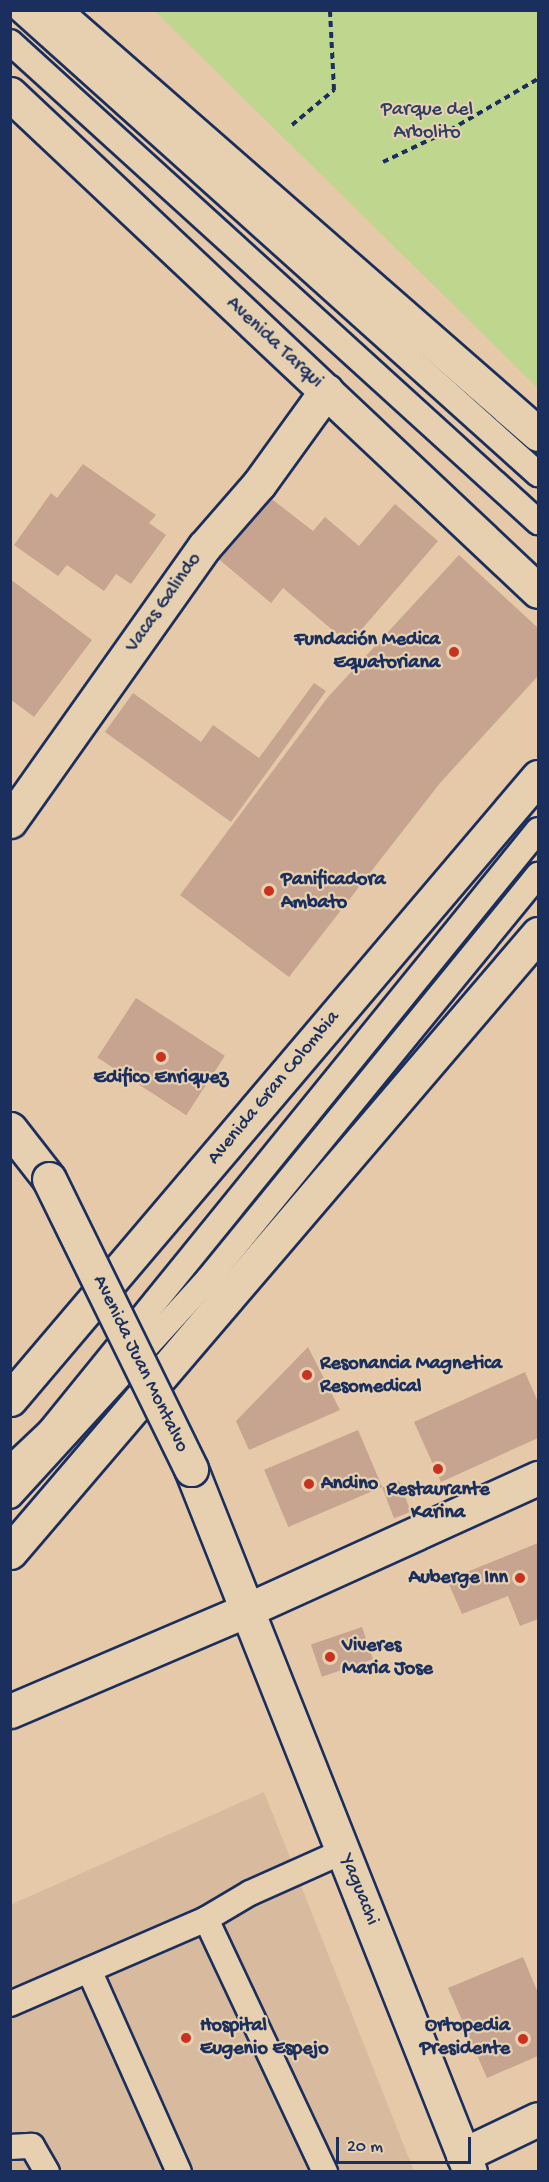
<!DOCTYPE html>
<meta charset="utf-8">
<style>
body{margin:0}
#map{position:relative;width:549px;height:2182px;overflow:hidden;background:#e6c9a8;font-family:"Gochi Hand",sans-serif}
div>[style]{position:absolute}
.built>*{inset:0;background:#d8bb9f}
.green>*{inset:0;background:#bed68d}
.building>*{inset:0;background:#c6a48f;transform-origin:0 0}
.path>*{height:4px;margin-top:-2px;transform-origin:0;background:repeating-linear-gradient(90deg,#1b2f5e 0 6px,transparent 0 10.5px)}
.roads{filter:drop-shadow(2px 0 #1b2f5e) drop-shadow(-2px 0 #1b2f5e) drop-shadow(0 2px #1b2f5e) drop-shadow(0 -2px #1b2f5e)}
.lane>*{height:24px;margin:-12px;padding:0 12px;transform-origin:12px;border-radius:12px;background:#e6d0af}
.street>*{height:33px;margin:-16.5px;padding:0 16.5px;transform-origin:16.5px;border-radius:16.5px;background:#e6d0af}
.secondary>*{height:33px;margin:-16.5px;padding:0 16.5px;transform-origin:16.5px;border-radius:16.5px;background:#e6d0af}
.bridges{filter:drop-shadow(2px 0 #1b2f5e) drop-shadow(-2px 0 #1b2f5e) drop-shadow(0 2px #1b2f5e) drop-shadow(0 -2px #1b2f5e)}
.street-bridge>*{height:33px;margin:-16.5px;padding:0 16.5px;transform-origin:16.5px;border-radius:16.5px;background:#e6d0af}
.dots>*{width:16px;height:16px;translate:-50% -50%;box-sizing:border-box;border:3px solid #e6d0af;border-radius:50%}
span{translate:-50% -50%;white-space:nowrap;text-align:center;line-height:1.15;-webkit-text-stroke:4.5px #e6d0af;paint-order:stroke}
.park-label{font-size:20px;color:#2b4063}
.street-label{font-size:20px;color:#1b2f5e}
.poi-label{font-size:20px;color:#1b2f5e;font-weight:700}
.right{translate:-100% -50%;text-align:right}
.left{translate:0 -50%;text-align:left}
.frame{position:absolute;inset:0;border:12px solid #1b2f5e;pointer-events:none}
.scale{position:absolute;left:336px;top:2137px;width:135px;height:27px;box-sizing:border-box;border:3px solid #1b2f5e;border-top:0;padding-left:8px;font-size:18px;line-height:21px;white-space:nowrap;color:#1b2f5e;-webkit-text-stroke:4px #e6d0af;paint-order:stroke}
</style>
<div id="map">
<div class="built">
<i style="clip-path:polygon(264px 1792px,414px 2171px,11px 2171px,10px 1905px)"></i>
</div>
<div class="green">
<i style="clip-path:polygon(155px 11px,538px 11px,538px 388px)"></i>
</div>
<div class="building">
<i style="clip-path:polygon(83px 464px,156px 515px,149px 523px,166px 535px,131px 584px,116px 574px,104px 591px,67px 565px,58px 576px,14px 545px,51px 493px,57px 498px)"></i>
<i style="clip-path:polygon(260px 490px,313px 531px,325px 517px,359px 546px,395px 504px,438px 541px,349px 644px,283px 588px,271px 603px,208px 550px)"></i>
<i style="clip-path:polygon(459px 555px,538px 628px,538px 676px,440px 783px,289px 977px,180px 895px,328px 697px)"></i>
<i style="clip-path:polygon(10px 579px,92px 640px,34px 717px,10px 699px)"></i>
<i style="clip-path:polygon(314px 683px,326px 691px,231px 822px,105px 732px,133px 693px,201px 742px,213px 725px,259px 758px)"></i>
<i style="left:136px;top:998px;width:106px;height:71px;rotate:33deg"></i>
<i style="clip-path:polygon(308px 1347px,340px 1410px,249px 1450px,236px 1421px)"></i>
<i style="clip-path:polygon(525px 1372px,538px 1402px,538px 1438px,441px 1482px,414px 1422px)"></i>
<i style="left:358px;top:1430px;width:62px;height:102px;rotate:67deg"></i>
<i style="left:399px;top:1481px;width:33px;height:18px;rotate:69deg"></i>
<i style="clip-path:polygon(538px 1543px,538px 1619px,520px 1626px,508px 1596px,462px 1614px,447px 1580px)"></i>
<i style="left:362px;top:1627px;width:34px;height:54px;rotate:71deg"></i>
<i style="clip-path:polygon(523px 1957px,538px 1993px,538px 2056px,487px 2078px,448px 1988px)"></i>
</div>
<div class="path">
<i style="left:292px;top:125px;width:55px;rotate:-39.8deg"></i>
<i style="left:334px;top:90px;width:80px;rotate:-92.9deg"></i>
<i style="left:383px;top:162px;width:74px;rotate:-25.5deg"></i>
<i style="left:450px;top:130px;width:102px;rotate:-30.1deg"></i>
</div>
<div class="roads">
<div class="lane">
<i style="left:21px;top:10px;width:695px;rotate:41.91deg"></i>
<i style="left:10px;top:42px;width:714px;rotate:42.27deg"></i>
<i style="left:10px;top:1469px;width:55px;rotate:-43.5deg"></i>
<i style="left:50px;top:1431px;width:774px;rotate:-50.92deg"></i>
<i style="left:10px;top:1496px;width:294px;rotate:-47.6deg"></i>
<i style="left:208px;top:1279px;width:522px;rotate:-50.76deg"></i>
<i style="left:206px;top:1919px;width:280px;rotate:64.8deg"></i>
<i style="left:89px;top:1970px;width:221px;rotate:66deg"></i>
<i style="left:10px;top:2004px;width:214px;rotate:-23.4deg"></i>
<i style="left:206px;top:1919px;width:51px;rotate:-30.6deg"></i>
<i style="left:250px;top:1893px;width:103px;rotate:-24.1deg"></i>
<i style="left:10px;top:2147px;width:22px;rotate:-3deg"></i>
<i style="left:32px;top:2146px;width:30px;rotate:60deg"></i>
</div>
<div class="street">
<i style="left:10px;top:821px;width:336px;rotate:-54.7deg"></i>
<i style="left:204px;top:547px;width:84px;rotate:-48.9deg"></i>
<i style="left:259px;top:484px;width:115px;rotate:-54.2deg"></i>
<i style="left:10px;top:1129px;width:63px;rotate:52deg"></i>
<i style="left:191px;top:1469px;width:756px;rotate:68.35deg"></i>
<i style="left:247px;top:1610px;width:320px;rotate:-24.4deg"></i>
<i style="left:463px;top:2155px;width:83px;rotate:-25.6deg"></i>
</div>
<div class="secondary">
<i style="left:53px;top:10px;width:644px;rotate:41.16deg"></i>
<i style="left:10px;top:94px;width:725px;rotate:43.27deg"></i>
<i style="left:10px;top:1399px;width:816px;rotate:-49.67deg"></i>
<i style="left:10px;top:1552px;width:813px;rotate:-49.49deg"></i>
<i style="left:10px;top:1711px;width:258px;rotate:-23.1deg"></i>
</div>
</div>
<div class="bridges">
<div class="street-bridge">
<i style="left:49px;top:1179px;width:323px;rotate:63.9deg"></i>
</div>
</div>
<div class="dots">
<i style="left:454px;top:652px;background:#c8321e"></i>
<i style="left:269px;top:891px;background:#c8321e"></i>
<i style="left:161px;top:1057px;background:#c8321e"></i>
<i style="left:307px;top:1375px;background:#c8321e"></i>
<i style="left:438px;top:1469px;background:#c8321e"></i>
<i style="left:309px;top:1484px;background:#c8321e"></i>
<i style="left:520px;top:1578px;background:#c8321e"></i>
<i style="left:330px;top:1657px;background:#c8321e"></i>
<i style="left:186px;top:2038px;background:#c8321e"></i>
<i style="left:523px;top:2039px;background:#c8321e"></i>
</div>
<div class="park-label">
<span style="left:427px;top:122px">Parque del<br>Arbolito</span>
</div>
<div class="street-label">
<span style="left:274px;top:343px;rotate:43deg">Avenida Tarqui</span>
<span style="left:164px;top:603px;rotate:-55deg">Vacas Galindo</span>
<span style="left:274px;top:1088px;rotate:-50deg">Avenida Gran Colombia</span>
<span style="left:140px;top:1364px;rotate:64deg">Avenida Juan Montalvo</span>
<span style="left:359px;top:1890px;rotate:68deg">Yaguachi</span>
</div>
<div class="poi-label">
<span class="right" style="left:440px;top:652px">Fundación Medica<br>Equatoriana</span>
<span class="left" style="left:281px;top:892px">Panificadora<br>Ambato</span>
<span style="left:161px;top:1078px">Edifico Enriquez</span>
<span class="left" style="left:320px;top:1376px">Resonancia Magnetica<br>Resomedical</span>
<span class="left" style="left:321px;top:1484px">Andino</span>
<span style="left:438px;top:1502px">Restaurante<br>Karina</span>
<span class="right" style="left:508px;top:1578px">Auberge Inn</span>
<span class="left" style="left:342px;top:1658px">Viveres<br>Maria Jose</span>
<span class="left" style="left:200px;top:2038px">Hospital<br>Eugenio Espejo</span>
<span class="right" style="left:510px;top:2038px">Ortopedia<br>Presidente</span>
</div>
<div class="frame"></div>
<div class="scale">20 m</div>
</div>
